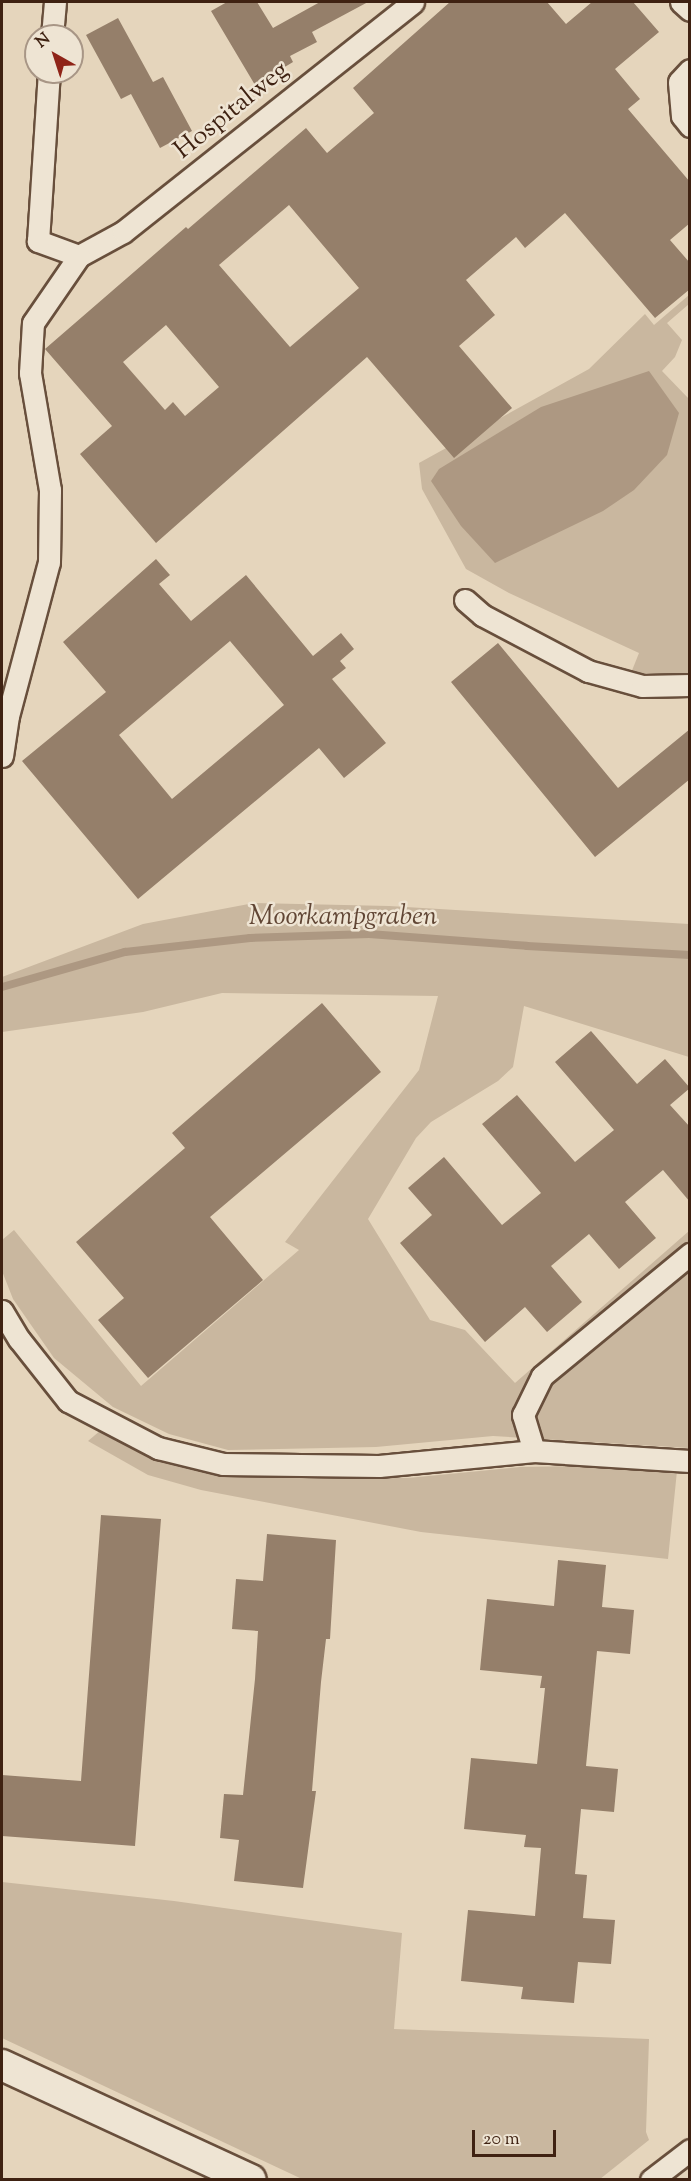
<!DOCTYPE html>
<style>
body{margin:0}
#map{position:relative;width:691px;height:2181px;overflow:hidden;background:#e5d5bc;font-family:"Sorts Mill Goudy",serif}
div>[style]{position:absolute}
.green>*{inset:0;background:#c9b79f}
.water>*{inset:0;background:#ad9882}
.stream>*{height:8px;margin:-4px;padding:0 4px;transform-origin:4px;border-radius:4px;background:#ad9882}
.building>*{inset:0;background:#957f6a}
.roads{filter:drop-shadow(2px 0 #684f3c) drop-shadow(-2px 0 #684f3c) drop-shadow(0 2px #684f3c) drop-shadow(0 -2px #684f3c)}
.street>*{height:21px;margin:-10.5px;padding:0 10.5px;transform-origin:10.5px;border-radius:10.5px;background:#eee4d3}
.secondary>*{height:30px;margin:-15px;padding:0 15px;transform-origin:15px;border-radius:15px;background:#eee4d3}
span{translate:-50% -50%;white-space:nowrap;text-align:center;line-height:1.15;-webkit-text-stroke:5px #eee4d3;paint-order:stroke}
.street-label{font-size:26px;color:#3f2212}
.water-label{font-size:27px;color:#604534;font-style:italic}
.frame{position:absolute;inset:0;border:3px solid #3f2212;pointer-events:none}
.north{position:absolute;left:24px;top:24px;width:60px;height:60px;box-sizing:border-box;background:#eee4d3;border:2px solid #a89686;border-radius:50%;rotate:321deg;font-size:16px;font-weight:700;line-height:24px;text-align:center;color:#3f2212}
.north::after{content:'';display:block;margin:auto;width:21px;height:27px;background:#8f2418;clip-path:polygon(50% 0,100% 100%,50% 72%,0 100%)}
.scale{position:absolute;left:472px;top:2130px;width:84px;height:27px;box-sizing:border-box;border:3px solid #3f2212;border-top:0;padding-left:8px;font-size:18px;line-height:21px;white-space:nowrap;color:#3f2212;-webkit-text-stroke:4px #eee4d3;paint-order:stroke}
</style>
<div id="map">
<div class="green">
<i style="clip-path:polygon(689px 295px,689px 304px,667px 323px,682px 340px,675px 357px,662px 371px,689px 399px,689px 674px,631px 673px,639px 653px,509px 593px,466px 569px,422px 489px,419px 463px,589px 369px,645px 314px,654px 325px)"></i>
<i style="clip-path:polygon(254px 903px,389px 906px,689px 924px,689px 1057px,524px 1006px,513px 1067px,498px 1081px,431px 1122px,416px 1138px,368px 1219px,430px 1320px,465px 1330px,515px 1383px,689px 1231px,689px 1448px,493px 1436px,376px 1447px,228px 1450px,169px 1434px,113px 1407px,54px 1358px,13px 1299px,2px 1271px,2px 1240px,14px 1230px,141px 1386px,299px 1250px,285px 1242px,419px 1070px,438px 996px,222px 993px,143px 1012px,2px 1032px,2px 977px,143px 924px)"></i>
<i style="clip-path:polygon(101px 1430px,163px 1462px,216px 1472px,408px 1478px,520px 1467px,579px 1466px,677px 1471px,668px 1559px,421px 1532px,201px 1490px,148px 1475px,88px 1441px)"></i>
<i style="clip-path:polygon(2px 1882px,174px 1901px,402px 1933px,394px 2029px,649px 2039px,646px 2132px,649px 2140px,600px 2179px,302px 2179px,2px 2038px)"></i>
</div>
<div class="water">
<i style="clip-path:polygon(649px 371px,679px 413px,667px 455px,634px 490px,603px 511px,495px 563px,461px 526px,431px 481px,439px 469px,541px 407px)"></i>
</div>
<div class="stream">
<i style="left:2px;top:987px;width:128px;rotate:-15.9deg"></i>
<i style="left:125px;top:952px;width:126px;rotate:-6.4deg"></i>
<i style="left:250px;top:938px;width:119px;rotate:-1.9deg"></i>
<i style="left:369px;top:934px;width:158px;rotate:4.3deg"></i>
<i style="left:527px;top:946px;width:163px;rotate:3.2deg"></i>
</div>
<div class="building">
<i style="clip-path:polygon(227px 2px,257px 2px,273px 28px,320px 2px,368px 2px,312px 32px,317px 42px,290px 56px,293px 62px,255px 85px,211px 11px)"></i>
<i style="clip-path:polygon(evenodd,450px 2px,547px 2px,566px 24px,592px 2px,633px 2px,659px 32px,615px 69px,640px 99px,628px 109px,690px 182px,690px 223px,670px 240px,690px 263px,690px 289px,655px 318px,565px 213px,525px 248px,516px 237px,466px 280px,495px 315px,459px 346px,512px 408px,454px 458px,367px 357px,156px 543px,80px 454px,112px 426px,45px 349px,186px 227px,188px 229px,306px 128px,327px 153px,374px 113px,353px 88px,450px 2px,289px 205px,359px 288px,290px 347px,219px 265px,289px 205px,450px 2px,166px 325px,219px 387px,185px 416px,173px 402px,165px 410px,123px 362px,166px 325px)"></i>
<i style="clip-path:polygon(118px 18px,153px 82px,163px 77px,192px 131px,160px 148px,131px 94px,121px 99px,86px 35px)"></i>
<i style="clip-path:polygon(evenodd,156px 559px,170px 575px,159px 584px,191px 621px,246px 575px,313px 656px,341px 633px,354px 649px,340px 661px,346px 668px,332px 679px,386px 743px,344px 778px,319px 748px,138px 899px,22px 761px,106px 692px,63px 642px,156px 559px,230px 641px,284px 705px,172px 799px,119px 735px,230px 641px)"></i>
<i style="clip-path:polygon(498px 643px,618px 788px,690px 729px,690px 779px,595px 857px,451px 682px)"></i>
<i style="clip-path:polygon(322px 1003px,381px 1072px,210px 1217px,263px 1280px,148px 1378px,98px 1320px,124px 1298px,76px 1242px,185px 1148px,172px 1133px)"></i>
<i style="clip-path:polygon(591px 1031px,637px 1084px,665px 1059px,690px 1088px,670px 1105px,690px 1127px,690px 1202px,663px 1170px,625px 1202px,656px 1238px,619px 1269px,589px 1234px,551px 1266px,582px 1302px,547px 1332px,525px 1307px,485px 1342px,400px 1243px,432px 1215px,408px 1188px,444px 1157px,502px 1225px,541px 1193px,482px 1124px,517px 1095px,575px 1162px,614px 1130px,555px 1062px)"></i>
<i style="clip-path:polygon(101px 1515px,161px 1519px,135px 1846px,2px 1836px,2px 1775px,81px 1781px)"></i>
<i style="clip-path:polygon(267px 1534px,336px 1540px,330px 1639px,326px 1639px,321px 1682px,312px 1791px,316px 1791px,303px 1888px,234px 1881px,239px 1840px,220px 1838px,224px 1794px,243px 1795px,255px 1679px,258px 1631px,232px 1629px,236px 1579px,263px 1581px)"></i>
<i style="clip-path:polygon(558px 1560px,606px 1565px,602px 1607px,634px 1610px,630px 1654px,597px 1651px,586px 1766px,618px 1769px,614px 1812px,581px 1809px,575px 1874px,587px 1875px,583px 1918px,615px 1920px,611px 1964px,578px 1962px,574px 2003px,521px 1999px,523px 1987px,461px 1981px,468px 1910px,535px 1916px,541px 1848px,524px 1847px,526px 1835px,464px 1829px,471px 1758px,537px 1764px,545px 1688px,540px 1688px,542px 1676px,480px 1670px,487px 1599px,554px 1606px)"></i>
</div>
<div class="roads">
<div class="street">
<i style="left:681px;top:2px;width:12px;rotate:42deg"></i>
<i style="left:52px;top:36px;width:34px;rotate:-85deg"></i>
<i style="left:690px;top:70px;width:16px;rotate:133deg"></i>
<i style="left:679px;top:82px;width:34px;rotate:85deg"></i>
<i style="left:682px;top:116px;width:13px;rotate:51deg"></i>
<i style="left:79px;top:256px;width:50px;rotate:-28.6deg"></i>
<i style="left:123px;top:232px;width:370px;rotate:-38.4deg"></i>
<i style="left:465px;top:600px;width:23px;rotate:41deg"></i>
<i style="left:482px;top:615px;width:120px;rotate:27.8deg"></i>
<i style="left:588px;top:671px;width:56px;rotate:15.5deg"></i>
<i style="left:642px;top:686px;width:48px;rotate:-1.2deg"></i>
<i style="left:2px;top:756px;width:40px;rotate:-81.5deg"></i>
<i style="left:8px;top:716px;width:159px;rotate:-75.1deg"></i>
<i style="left:49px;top:562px;width:72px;rotate:-89.2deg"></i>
<i style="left:50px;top:490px;width:119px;rotate:-99.7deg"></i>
<i style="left:30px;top:373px;width:50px;rotate:-86.6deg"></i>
<i style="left:33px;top:323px;width:81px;rotate:-55.5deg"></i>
<i style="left:79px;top:256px;width:44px;rotate:-159.9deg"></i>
<i style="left:38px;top:241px;width:169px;rotate:-86.3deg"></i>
<i style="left:2px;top:1311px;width:33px;rotate:59deg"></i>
<i style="left:19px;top:1339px;width:79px;rotate:51.7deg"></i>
<i style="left:68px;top:1401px;width:102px;rotate:27.6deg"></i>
<i style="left:158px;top:1448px;width:67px;rotate:13.8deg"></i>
<i style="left:223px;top:1464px;width:156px;rotate:0.7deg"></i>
<i style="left:379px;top:1466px;width:156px;rotate:-5.5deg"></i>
<i style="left:534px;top:1451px;width:156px;rotate:3.7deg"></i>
<i style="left:534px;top:1451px;width:38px;rotate:-107deg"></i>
<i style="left:523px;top:1415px;width:43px;rotate:-64deg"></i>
<i style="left:542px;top:1376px;width:192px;rotate:-39.5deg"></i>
<i style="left:651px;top:2180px;width:49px;rotate:-37.6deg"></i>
</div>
<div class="secondary">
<i style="left:2px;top:2065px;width:274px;rotate:24.8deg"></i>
</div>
</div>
<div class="street-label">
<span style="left:232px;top:111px;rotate:-39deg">Hospitalweg</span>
</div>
<div class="water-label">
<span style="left:343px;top:918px">Moorkampgraben</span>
</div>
<div class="frame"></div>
<div class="north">N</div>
<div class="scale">20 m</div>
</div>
